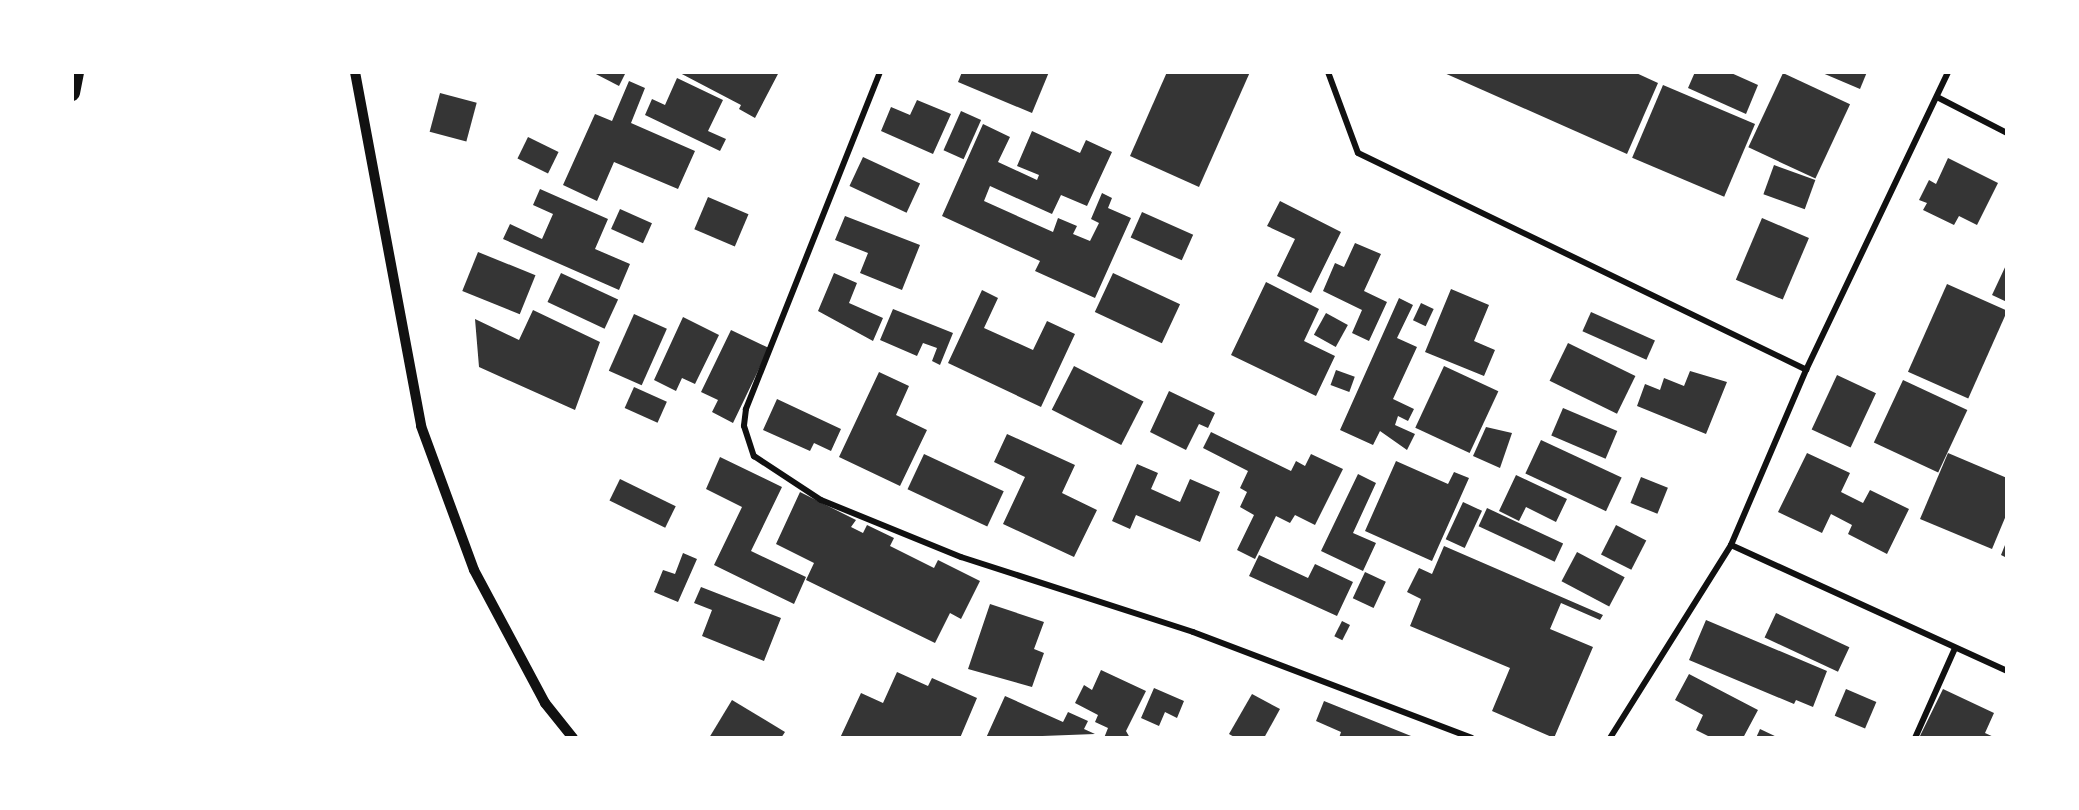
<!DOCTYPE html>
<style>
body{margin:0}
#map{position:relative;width:2079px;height:810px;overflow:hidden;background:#fff;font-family:"Titillium Web",sans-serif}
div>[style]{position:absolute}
.building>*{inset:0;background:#353535;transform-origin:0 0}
.minor>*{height:6px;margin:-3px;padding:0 3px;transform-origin:3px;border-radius:3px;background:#111}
.tertiary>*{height:10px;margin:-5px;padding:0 5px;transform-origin:5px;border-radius:5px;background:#111}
.trunk>*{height:16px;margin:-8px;padding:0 8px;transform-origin:8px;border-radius:8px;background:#111}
span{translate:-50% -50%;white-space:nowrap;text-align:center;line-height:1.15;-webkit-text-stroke:4.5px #fff;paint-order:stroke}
.frame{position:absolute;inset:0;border:74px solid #fff;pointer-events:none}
</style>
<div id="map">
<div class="building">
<i style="clip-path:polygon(592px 72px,626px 72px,619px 86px)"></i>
<i style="clip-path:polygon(678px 72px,779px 72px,755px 118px,739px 109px,741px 105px)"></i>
<i style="clip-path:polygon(962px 72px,1049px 72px,1032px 113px,958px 82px)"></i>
<i style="clip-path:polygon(1167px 72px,1250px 72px,1199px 187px,1130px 156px)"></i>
<i style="clip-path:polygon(1442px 72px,1634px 72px,1658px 83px,1627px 154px)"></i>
<i style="clip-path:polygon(1695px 72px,1729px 72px,1758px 85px,1746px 114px,1688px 88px)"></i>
<i style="clip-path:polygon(1820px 72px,1867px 72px,1860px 89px)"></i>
<i style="left:1783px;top:73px;width:74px;height:82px;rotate:25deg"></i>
<i style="clip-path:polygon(677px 78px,723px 100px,708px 131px,726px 139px,720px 151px,645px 115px,652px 99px,665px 105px)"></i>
<i style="clip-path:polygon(629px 81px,645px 88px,631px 123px,695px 151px,678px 189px,614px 162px,597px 201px,563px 185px,595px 114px,612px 121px)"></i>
<i style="left:1663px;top:85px;width:100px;height:79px;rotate:23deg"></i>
<i style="left:440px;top:93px;width:38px;height:40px;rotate:15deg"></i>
<i style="clip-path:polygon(917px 100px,951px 114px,933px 154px,881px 131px,891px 107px,910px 115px)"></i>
<i style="left:961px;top:111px;width:22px;height:43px;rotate:24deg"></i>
<i style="clip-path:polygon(983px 124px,1010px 137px,998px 162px,1037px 180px,1039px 175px,1017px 166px,1032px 131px,1080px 153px,1086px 140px,1112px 152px,1087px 206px,1061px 195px,1052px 214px,990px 186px,984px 201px,1053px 232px,1058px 218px,1077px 226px,1073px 234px,1090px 241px,1099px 223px,1091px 219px,1102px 193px,1112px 198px,1108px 208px,1131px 218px,1095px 298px,1035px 271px,1040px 261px,942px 216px)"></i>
<i style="left:528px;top:137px;width:34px;height:24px;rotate:26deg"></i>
<i style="left:863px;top:157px;width:63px;height:32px;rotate:25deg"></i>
<i style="clip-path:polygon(1948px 158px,1998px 183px,1977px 225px,1959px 216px,1954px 225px,1923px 210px,1927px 203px,1919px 200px,1929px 180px,1936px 184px)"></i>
<i style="left:1774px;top:165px;width:44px;height:31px;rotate:20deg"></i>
<i style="clip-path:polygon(540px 189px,608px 219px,595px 249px,630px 264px,619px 290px,503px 239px,510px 224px,542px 239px,553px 214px,533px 205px)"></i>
<i style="left:708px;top:197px;width:44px;height:35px;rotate:23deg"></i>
<i style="clip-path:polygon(1280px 201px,1341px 232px,1311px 293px,1277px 276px,1295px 239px,1267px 226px)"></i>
<i style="left:620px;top:209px;width:35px;height:22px;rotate:24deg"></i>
<i style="left:1142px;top:212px;width:56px;height:28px;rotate:24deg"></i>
<i style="clip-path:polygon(845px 216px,920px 245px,902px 290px,860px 273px,868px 253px,835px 240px)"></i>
<i style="left:1762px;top:218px;width:51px;height:67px;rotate:23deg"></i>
<i style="clip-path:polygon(1355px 243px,1381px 254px,1364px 291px,1387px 302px,1369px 341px,1352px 333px,1362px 310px,1323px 291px,1335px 263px,1344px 267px)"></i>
<i style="left:478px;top:252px;width:62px;height:42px;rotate:22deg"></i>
<i style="clip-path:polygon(2007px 263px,2007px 302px,1992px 295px)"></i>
<i style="left:561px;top:273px;width:63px;height:32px;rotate:25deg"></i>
<i style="clip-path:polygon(834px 273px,857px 283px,849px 303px,883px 318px,873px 341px,818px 311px)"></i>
<i style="left:1113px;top:273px;width:74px;height:43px;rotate:25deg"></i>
<i style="clip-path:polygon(1266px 282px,1319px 309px,1304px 341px,1335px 356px,1316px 396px,1231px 355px)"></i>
<i style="left:1947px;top:284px;width:66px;height:96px;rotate:24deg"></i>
<i style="clip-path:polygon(1451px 289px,1489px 305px,1474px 341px,1495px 350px,1484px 376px,1425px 352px)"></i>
<i style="clip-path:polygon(982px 290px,998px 298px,984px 328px,1033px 350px,1047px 321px,1075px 334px,1041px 407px,948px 363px)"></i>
<i style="clip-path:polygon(1399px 298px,1413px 305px,1397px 338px,1417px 347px,1393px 399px,1414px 409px,1408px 421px,1398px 416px,1395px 425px,1415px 434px,1407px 450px,1380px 431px,1373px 445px,1340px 430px)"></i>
<i style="left:1421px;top:303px;width:14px;height:19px;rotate:25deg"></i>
<i style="clip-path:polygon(893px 309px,953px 333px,940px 365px,932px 361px,937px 348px,923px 343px,917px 356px,880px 340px)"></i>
<i style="clip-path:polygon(533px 310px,600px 342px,575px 410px,479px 367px,475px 319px,519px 340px)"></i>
<i style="left:1591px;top:312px;width:70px;height:21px;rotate:24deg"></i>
<i style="left:1326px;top:313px;width:25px;height:25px;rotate:29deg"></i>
<i style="left:634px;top:314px;width:36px;height:62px;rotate:24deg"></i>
<i style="clip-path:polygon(683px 317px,719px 335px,695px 384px,682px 378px,676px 391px,654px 380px)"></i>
<i style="clip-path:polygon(731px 330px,769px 348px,733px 423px,712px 412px,718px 400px,701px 392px)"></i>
<i style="left:1568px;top:343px;width:75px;height:42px;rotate:26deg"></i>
<i style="left:1074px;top:366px;width:78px;height:49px;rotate:27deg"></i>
<i style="left:1444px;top:366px;width:60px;height:68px;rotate:25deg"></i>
<i style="left:1336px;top:370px;width:20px;height:16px;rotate:20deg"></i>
<i style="clip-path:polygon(1690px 371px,1727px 382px,1706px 434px,1637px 406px,1645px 384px,1660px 390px,1664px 378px,1684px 386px)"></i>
<i style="clip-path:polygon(879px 372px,909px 386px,896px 415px,927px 430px,900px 486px,839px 457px)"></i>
<i style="left:1837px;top:375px;width:43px;height:60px;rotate:25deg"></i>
<i style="left:1903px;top:380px;width:71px;height:69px;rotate:25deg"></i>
<i style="left:634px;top:387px;width:36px;height:23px;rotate:24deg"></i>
<i style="clip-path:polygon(1169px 391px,1215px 413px,1208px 428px,1199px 424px,1186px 450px,1150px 432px)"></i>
<i style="clip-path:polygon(777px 399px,841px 429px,831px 451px,814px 443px,810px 451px,763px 430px)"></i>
<i style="left:1563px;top:408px;width:59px;height:30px;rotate:23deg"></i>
<i style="clip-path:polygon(1486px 427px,1512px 433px,1500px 468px,1473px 456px)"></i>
<i style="clip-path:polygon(1211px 432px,1291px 471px,1296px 461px,1305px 466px,1311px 454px,1343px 469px,1315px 525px,1295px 515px,1290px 523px,1276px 516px,1255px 559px,1237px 550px,1254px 515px,1240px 507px,1247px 492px,1240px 488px,1248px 471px,1203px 448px)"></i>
<i style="clip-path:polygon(1007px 434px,1075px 465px,1062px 493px,1097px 510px,1074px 557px,1003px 524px,1025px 477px,994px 462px)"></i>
<i style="left:1541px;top:440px;width:89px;height:37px;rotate:25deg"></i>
<i style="clip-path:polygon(1807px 453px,1850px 473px,1841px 492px,1863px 503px,1870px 490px,1909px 509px,1887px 554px,1848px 534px,1852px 525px,1831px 514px,1822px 533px,1778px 512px)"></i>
<i style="clip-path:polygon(1948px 453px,2007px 478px,2007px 513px,1992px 549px,1920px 519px)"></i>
<i style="left:924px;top:454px;width:88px;height:39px;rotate:25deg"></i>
<i style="clip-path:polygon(720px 457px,782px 487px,751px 551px,806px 577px,794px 604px,714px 565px,742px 507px,706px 489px)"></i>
<i style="clip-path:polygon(1396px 461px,1448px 484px,1454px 472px,1469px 478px,1432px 561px,1365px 531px)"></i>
<i style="clip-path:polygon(1137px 464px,1158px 473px,1151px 489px,1180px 502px,1190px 479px,1220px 492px,1200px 542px,1136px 515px,1130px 529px,1112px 521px)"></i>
<i style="clip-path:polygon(1358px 474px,1376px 483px,1353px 533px,1376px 543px,1363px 571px,1321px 551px)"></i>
<i style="clip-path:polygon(1516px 475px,1567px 499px,1556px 522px,1526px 507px,1519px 521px,1499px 511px)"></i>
<i style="left:1641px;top:477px;width:29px;height:28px;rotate:22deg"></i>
<i style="left:620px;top:479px;width:62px;height:24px;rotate:26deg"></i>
<i style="clip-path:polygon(800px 492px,856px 520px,851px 527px,863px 533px,867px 525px,894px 538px,890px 546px,934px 568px,938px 560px,980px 581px,961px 619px,950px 613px,935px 643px,806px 580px,814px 563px,776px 544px)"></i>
<i style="left:1463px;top:502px;width:21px;height:41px;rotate:25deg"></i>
<i style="left:1487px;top:508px;width:84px;height:20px;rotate:25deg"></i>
<i style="left:1616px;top:525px;width:34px;height:33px;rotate:27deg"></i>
<i style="clip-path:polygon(2007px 540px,2007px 558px,2001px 555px)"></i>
<i style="clip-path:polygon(1444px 546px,1603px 615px,1600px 620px,1561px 603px,1550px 629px,1593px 647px,1554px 738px,1492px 711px,1510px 668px,1410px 626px,1421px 599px,1407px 592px,1419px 568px,1432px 574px)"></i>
<i style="left:1577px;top:552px;width:54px;height:33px;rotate:28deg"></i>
<i style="clip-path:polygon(683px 553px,697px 559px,678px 602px,654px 592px,663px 570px,675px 574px)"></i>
<i style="clip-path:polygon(1259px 555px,1308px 578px,1315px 564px,1353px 582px,1337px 616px,1249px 576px)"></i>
<i style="left:1365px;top:572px;width:23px;height:29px;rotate:25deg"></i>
<i style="clip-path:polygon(701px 587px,781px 618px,764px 661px,702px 636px,712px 610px,694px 603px)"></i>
<i style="clip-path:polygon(990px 604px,1044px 622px,1034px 649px,1044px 653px,1032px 687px,968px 669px)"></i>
<i style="left:1776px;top:613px;width:81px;height:27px;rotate:25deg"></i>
<i style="clip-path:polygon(1706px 620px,1827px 671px,1813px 707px,1796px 700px,1794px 704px,1689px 660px)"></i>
<i style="left:1342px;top:621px;width:9px;height:17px;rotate:27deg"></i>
<i style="clip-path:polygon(1101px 670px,1146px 691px,1126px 731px,1130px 738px,1104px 738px,1108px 728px,1095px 722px,1098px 715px,1075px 703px,1084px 685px,1092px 690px)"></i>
<i style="clip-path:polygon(897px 672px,928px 686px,932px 678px,977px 698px,960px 738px,840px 738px,861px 693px,883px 703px)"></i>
<i style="clip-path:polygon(1689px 674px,1758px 710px,1743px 738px,1712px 738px,1696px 730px,1703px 715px,1675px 700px)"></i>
<i style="clip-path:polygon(1154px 688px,1184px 701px,1177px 718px,1165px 712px,1159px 726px,1141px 718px)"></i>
<i style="left:1846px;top:689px;width:33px;height:29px;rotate:23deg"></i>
<i style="clip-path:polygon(1943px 689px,1994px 713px,1985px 733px,1996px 738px,1919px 738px)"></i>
<i style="clip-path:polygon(1252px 694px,1280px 709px,1264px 738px,1236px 738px,1229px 734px)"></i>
<i style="clip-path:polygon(1005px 696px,1063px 722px,1068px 712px,1088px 721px,1084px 729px,1095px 734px,986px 738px)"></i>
<i style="clip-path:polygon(732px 700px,785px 732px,781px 738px,709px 738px)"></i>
<i style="clip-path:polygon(1324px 701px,1416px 738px,1339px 738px,1341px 732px,1316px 721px)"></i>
<i style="clip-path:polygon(1760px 729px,1779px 738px,1756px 738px)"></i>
</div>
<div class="minor">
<i style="left:880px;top:72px;width:363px;rotate:111.7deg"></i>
<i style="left:746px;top:409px;width:17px;rotate:97deg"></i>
<i style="left:744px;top:426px;width:32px;rotate:72deg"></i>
<i style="left:754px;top:456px;width:80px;rotate:33.3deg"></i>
<i style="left:821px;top:500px;width:151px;rotate:22.2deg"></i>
<i style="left:961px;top:557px;width:244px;rotate:17.9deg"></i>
<i style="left:1193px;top:632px;width:298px;rotate:20.8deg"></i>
<i style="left:1328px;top:72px;width:86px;rotate:69.7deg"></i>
<i style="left:1358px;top:153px;width:498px;rotate:25.8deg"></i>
<i style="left:1937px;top:97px;width:79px;rotate:27.2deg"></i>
<i style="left:1731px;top:545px;width:303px;rotate:24.5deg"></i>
<i style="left:1610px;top:738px;width:228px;rotate:-57.9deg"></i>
<i style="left:1731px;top:545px;width:190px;rotate:-66.8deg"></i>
<i style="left:1806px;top:370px;width:330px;rotate:-64.5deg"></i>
<i style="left:1915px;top:738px;width:98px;rotate:-66deg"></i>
</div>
<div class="tertiary">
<i style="left:355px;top:72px;width:360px;rotate:79.4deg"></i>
<i style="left:421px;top:426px;width:153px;rotate:69.8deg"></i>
<i style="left:474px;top:570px;width:151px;rotate:61.9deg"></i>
<i style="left:545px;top:703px;width:45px;rotate:51.3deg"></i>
</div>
<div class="trunk">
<i style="left:72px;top:93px;width:21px;rotate:-79deg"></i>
</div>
<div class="frame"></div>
</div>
